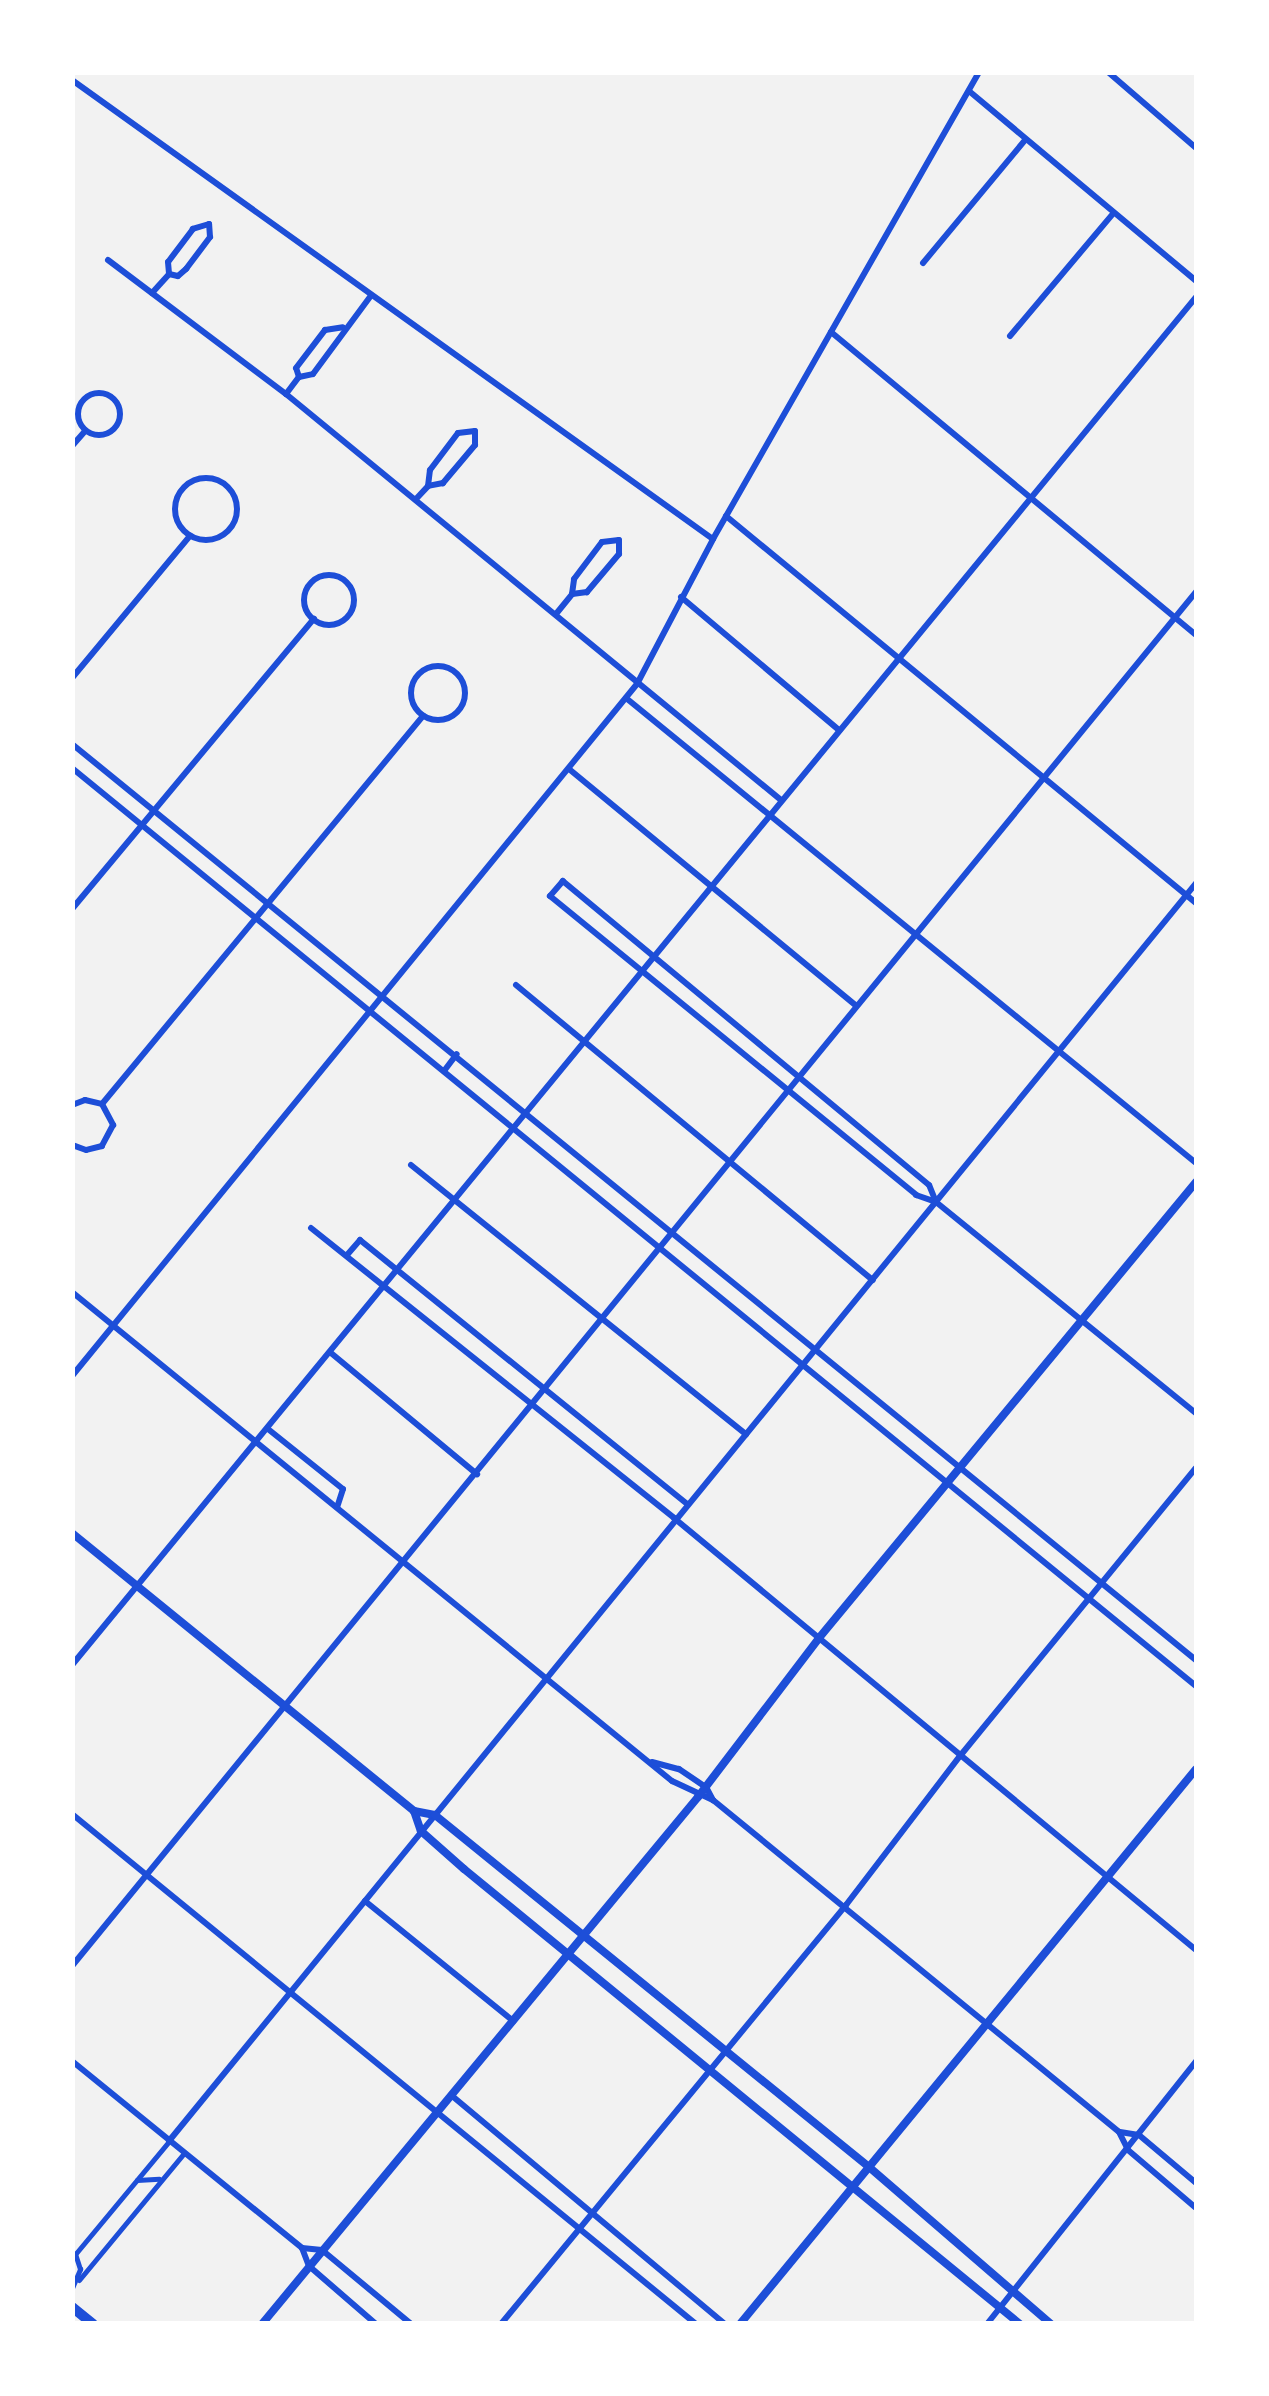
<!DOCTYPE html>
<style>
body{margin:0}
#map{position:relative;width:1269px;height:2396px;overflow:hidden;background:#f2f2f2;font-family:Figtree,sans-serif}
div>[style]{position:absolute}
.pedestrian>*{height:5px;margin:-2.5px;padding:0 2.5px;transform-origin:2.5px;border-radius:2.5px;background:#1d4ed8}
.minor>*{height:6px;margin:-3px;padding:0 3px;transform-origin:3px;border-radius:3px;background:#1d4ed8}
.minor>.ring{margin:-3px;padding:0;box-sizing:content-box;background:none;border:6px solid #1d4ed8;border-radius:50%}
.tertiary>*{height:8px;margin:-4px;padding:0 4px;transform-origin:4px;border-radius:4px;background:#1d4ed8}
.primary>*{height:10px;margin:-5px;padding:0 5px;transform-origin:5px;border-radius:5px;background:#1d4ed8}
span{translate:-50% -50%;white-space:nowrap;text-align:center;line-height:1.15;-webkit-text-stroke:8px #fff;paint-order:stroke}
.frame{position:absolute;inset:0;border:75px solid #fff;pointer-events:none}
</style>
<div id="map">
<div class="pedestrian">
<i style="left:137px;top:2180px;width:22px;rotate:-3deg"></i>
<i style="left:72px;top:2258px;width:152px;rotate:-50.3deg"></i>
<i style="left:79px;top:2280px;width:165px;rotate:-50.4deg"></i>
<i style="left:72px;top:2288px;width:21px;rotate:-67deg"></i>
<i style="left:80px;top:2269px;width:16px;rotate:-108deg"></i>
</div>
<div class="minor">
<i style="left:1108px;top:72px;width:116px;rotate:40.8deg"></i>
<i style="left:72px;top:80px;width:788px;rotate:35.61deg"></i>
<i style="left:969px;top:91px;width:296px;rotate:39.9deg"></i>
<i style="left:108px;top:260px;width:223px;rotate:37deg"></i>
<i style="left:286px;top:394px;width:640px;rotate:39.36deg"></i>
<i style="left:923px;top:263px;width:160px;rotate:-50.3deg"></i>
<i style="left:152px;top:293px;width:25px;rotate:-48deg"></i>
<i style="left:169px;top:274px;width:9px;rotate:13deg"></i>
<i style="left:178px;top:276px;width:11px;rotate:-41deg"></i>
<i style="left:186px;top:269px;width:40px;rotate:-53deg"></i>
<i style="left:210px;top:237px;width:13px;rotate:-94deg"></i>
<i style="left:209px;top:224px;width:17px;rotate:163deg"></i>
<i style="left:193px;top:229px;width:41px;rotate:127.1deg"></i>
<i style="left:168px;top:262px;width:12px;rotate:85deg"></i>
<i style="left:831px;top:332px;width:474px;rotate:39.7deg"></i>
<i style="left:1010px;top:336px;width:158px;rotate:-49.9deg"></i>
<i style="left:299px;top:377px;width:9px;rotate:-108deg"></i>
<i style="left:296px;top:368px;width:48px;rotate:-52.7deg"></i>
<i style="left:325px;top:330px;width:18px;rotate:-9deg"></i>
<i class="ring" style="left:78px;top:393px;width:36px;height:36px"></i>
<i style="left:286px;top:394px;width:21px;rotate:-53deg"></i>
<i style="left:299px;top:377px;width:14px;rotate:-12deg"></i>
<i style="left:313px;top:374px;width:96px;rotate:-53.5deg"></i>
<i style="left:72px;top:446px;width:18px;rotate:-49deg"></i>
<i class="ring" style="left:175px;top:478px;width:56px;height:56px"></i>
<i style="left:416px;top:499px;width:18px;rotate:-47deg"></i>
<i style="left:428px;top:486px;width:16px;rotate:-83deg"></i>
<i style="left:430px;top:470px;width:46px;rotate:-52.9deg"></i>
<i style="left:458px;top:433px;width:17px;rotate:-7deg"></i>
<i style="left:475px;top:431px;width:14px;rotate:90deg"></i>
<i style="left:475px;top:445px;width:50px;rotate:130.1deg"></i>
<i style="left:443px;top:483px;width:15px;rotate:169deg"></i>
<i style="left:726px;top:516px;width:609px;rotate:39.47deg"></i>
<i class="ring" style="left:304px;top:575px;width:44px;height:44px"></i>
<i style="left:681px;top:597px;width:207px;rotate:40.1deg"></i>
<i style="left:556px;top:614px;width:26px;rotate:-51deg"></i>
<i style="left:572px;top:594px;width:15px;rotate:-82deg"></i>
<i style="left:574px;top:579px;width:46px;rotate:-52.9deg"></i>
<i style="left:602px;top:542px;width:17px;rotate:-7deg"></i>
<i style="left:619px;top:540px;width:14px;rotate:90deg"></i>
<i style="left:619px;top:554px;width:50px;rotate:130.1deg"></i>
<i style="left:587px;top:592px;width:15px;rotate:172deg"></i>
<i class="ring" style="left:411px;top:666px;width:48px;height:48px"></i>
<i style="left:72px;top:678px;width:185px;rotate:-50.3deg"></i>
<i style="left:626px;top:698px;width:736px;rotate:39.21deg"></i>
<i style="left:72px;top:744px;width:1450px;rotate:39.18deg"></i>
<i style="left:72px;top:768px;width:1451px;rotate:39.24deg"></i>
<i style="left:569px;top:769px;width:372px;rotate:39.5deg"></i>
<i style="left:72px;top:909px;width:378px;rotate:-50.2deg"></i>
<i style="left:516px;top:985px;width:463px;rotate:39.6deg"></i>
<i style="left:444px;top:1071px;width:21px;rotate:-53deg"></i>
<i style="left:102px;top:1104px;width:504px;rotate:-50.4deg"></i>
<i style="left:72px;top:1105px;width:14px;rotate:-21deg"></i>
<i style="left:85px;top:1100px;width:17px;rotate:13deg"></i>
<i style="left:102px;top:1104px;width:24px;rotate:62deg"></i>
<i style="left:113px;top:1125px;width:24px;rotate:118deg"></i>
<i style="left:102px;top:1146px;width:16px;rotate:166deg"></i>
<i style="left:86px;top:1150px;width:15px;rotate:-160deg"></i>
<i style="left:411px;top:1165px;width:430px;rotate:38.8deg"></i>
<i style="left:936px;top:1202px;width:18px;rotate:-112deg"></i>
<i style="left:929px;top:1185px;width:476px;rotate:-140.3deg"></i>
<i style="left:563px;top:881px;width:20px;rotate:131deg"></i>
<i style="left:550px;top:896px;width:473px;rotate:39.2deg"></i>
<i style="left:916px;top:1195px;width:21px;rotate:19deg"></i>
<i style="left:936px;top:1202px;width:335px;rotate:39.1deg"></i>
<i style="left:311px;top:1228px;width:465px;rotate:38.6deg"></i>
<i style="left:674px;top:1518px;width:678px;rotate:39.61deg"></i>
<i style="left:347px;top:1255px;width:20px;rotate:-49deg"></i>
<i style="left:360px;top:1240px;width:420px;rotate:38.9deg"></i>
<i style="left:72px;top:1292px;width:774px;rotate:39.18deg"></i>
<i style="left:672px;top:1781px;width:45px;rotate:24.9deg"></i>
<i style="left:331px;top:1353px;width:190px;rotate:39.7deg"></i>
<i style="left:72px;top:1376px;width:893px;rotate:-50.77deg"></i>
<i style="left:637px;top:684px;width:164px;rotate:-62.3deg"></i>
<i style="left:713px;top:539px;width:537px;rotate:-60.33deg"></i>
<i style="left:268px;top:1429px;width:96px;rotate:38.7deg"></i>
<i style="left:343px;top:1489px;width:19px;rotate:108deg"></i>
<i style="left:72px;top:1665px;width:1771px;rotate:-50.59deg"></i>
<i style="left:652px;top:1762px;width:28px;rotate:15deg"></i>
<i style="left:679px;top:1769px;width:32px;rotate:34deg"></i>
<i style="left:706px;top:1787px;width:15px;rotate:62deg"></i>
<i style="left:713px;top:1800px;width:524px;rotate:39.27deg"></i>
<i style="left:1119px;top:2132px;width:20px;rotate:63deg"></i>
<i style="left:1128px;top:2150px;width:89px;rotate:40.5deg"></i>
<i style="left:72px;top:1814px;width:806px;rotate:39.26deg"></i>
<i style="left:365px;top:1901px;width:191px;rotate:39deg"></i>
<i style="left:72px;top:1966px;width:1775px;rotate:-50.72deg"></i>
<i style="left:72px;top:2061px;width:296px;rotate:39.1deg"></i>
<i style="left:302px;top:2248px;width:19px;rotate:69deg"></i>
<i style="left:309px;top:2266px;width:89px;rotate:40.9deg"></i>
<i style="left:451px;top:2095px;width:357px;rotate:39.9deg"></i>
<i style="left:1120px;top:2132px;width:19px;rotate:9deg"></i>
<i style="left:1139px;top:2135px;width:75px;rotate:40.1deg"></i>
<i style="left:169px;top:2141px;width:1624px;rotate:-50.77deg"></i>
<i style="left:302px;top:2248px;width:20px;rotate:6deg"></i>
<i style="left:322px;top:2250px;width:116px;rotate:39.7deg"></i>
<i style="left:501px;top:2324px;width:543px;rotate:-50.53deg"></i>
<i style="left:846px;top:1905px;width:188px;rotate:-52.6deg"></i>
<i style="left:960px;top:1756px;width:372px;rotate:-50.7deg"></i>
<i style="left:987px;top:2324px;width:336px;rotate:-51.5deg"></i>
</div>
<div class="tertiary">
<i style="left:72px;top:1533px;width:441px;rotate:39.1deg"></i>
<i style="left:414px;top:1811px;width:21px;rotate:11deg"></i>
<i style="left:435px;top:1815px;width:559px;rotate:39.04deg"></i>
<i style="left:869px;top:2167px;width:240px;rotate:40.8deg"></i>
<i style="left:414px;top:1811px;width:21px;rotate:71deg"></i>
<i style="left:421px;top:1831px;width:57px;rotate:41.5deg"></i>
<i style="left:464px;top:1869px;width:718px;rotate:39.3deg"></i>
<i style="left:262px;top:2324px;width:684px;rotate:-50.4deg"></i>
<i style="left:698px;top:1797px;width:200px;rotate:-52.7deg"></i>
<i style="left:819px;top:1638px;width:592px;rotate:-50.42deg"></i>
<i style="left:740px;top:2324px;width:718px;rotate:-50.59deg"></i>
</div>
<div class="primary">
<i style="left:72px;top:2307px;width:27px;rotate:39deg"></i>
</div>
<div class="frame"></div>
</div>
